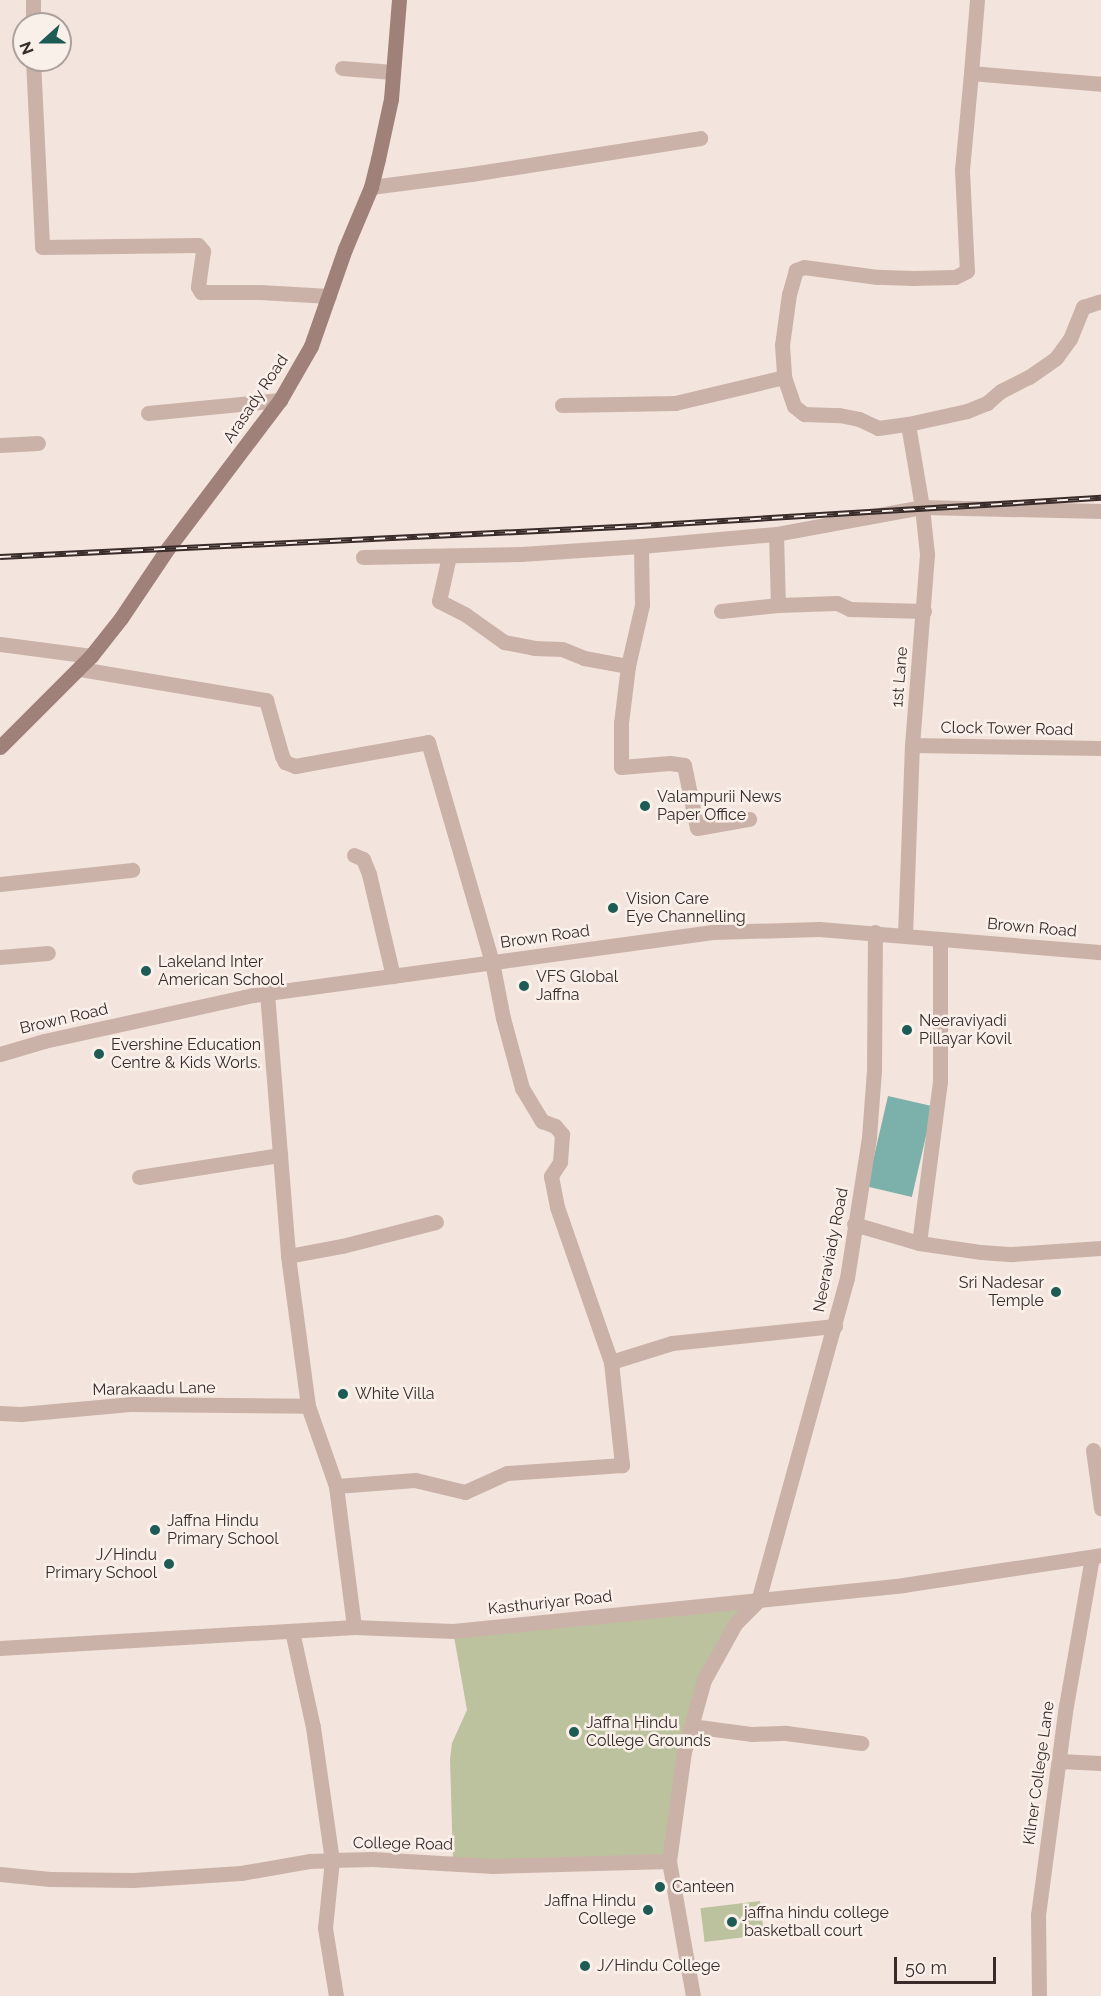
<!DOCTYPE html>
<style>
body{margin:0}
#map{position:relative;width:1101px;height:1996px;overflow:hidden;background:#f3e5dd;font-family:Raleway,sans-serif}
div>[style]{position:absolute}
.green>*{inset:0;background:#bcc29d;transform-origin:0 0}
.water>*{inset:0;background:#7bb1aa;transform-origin:0 0}
.minor>*{height:15px;margin:-7.5px;padding:0 7.5px;transform-origin:7.5px;border-radius:7.5px;background:#cbb2a9}
.secondary>*{height:15px;margin:-7.5px;padding:0 7.5px;transform-origin:7.5px;border-radius:7.5px;background:#9f817a}
.rail>*{height:6px;margin-top:-3px;transform-origin:0;background:repeating-linear-gradient(90deg,#faf0ea 0 11px,#382b29 0 22px);box-sizing:border-box;border-block:2px solid #382b29}
.dots>*{width:16px;height:16px;translate:-50% -50%;box-sizing:border-box;border:3px solid #faf0ea;border-radius:50%}
span{translate:-50% -50%;white-space:nowrap;text-align:center;line-height:1.15;-webkit-text-stroke:5px #faf0ea;paint-order:stroke}
.street-label{font-size:16px;color:#382b29}
.poi-label{font-size:16px;color:#382b29}
.left{translate:0 -50%;text-align:left}
.right{translate:-100% -50%;text-align:right}
.north{position:absolute;left:12px;top:12px;width:60px;height:60px;box-sizing:border-box;background:#faf0ea;border:2px solid #aca19d;border-radius:50%;rotate:249deg;font-size:16px;font-weight:700;line-height:24px;text-align:center;color:#382b29}
.north::after{content:'';display:block;margin:auto;width:21px;height:27px;background:#1d5b54;clip-path:polygon(50% 0,100% 100%,50% 72%,0 100%)}
.scale{position:absolute;left:894px;top:1957px;width:102px;height:27px;box-sizing:border-box;border:3px solid #382b29;border-top:0;padding-left:8px;font-size:18px;line-height:21px;white-space:nowrap;color:#382b29;-webkit-text-stroke:4px #faf0ea;paint-order:stroke}
</style>
<div id="map">
<div class="green">
<i style="clip-path:polygon(758px 1601px,704px 1680px,669px 1861px,453px 1862px,450px 1759px,452px 1743px,467px 1710px,453px 1631px)"></i>
<i style="left:760px;top:1901px;width:34px;height:60px;rotate:83deg"></i>
</div>
<div class="water">
<i style="left:888px;top:1096px;width:46px;height:93px;rotate:13deg"></i>
</div>
<div class="minor">
<i style="left:977px;top:0;width:73px;rotate:94.7deg"></i>
<i style="left:971px;top:73px;width:130px;rotate:4.8deg"></i>
<i style="left:33px;top:24px;width:24px;rotate:-90deg"></i>
<i style="left:33px;top:60px;width:187px;rotate:87.2deg"></i>
<i style="left:42px;top:247px;width:156px;rotate:-0.7deg"></i>
<i style="left:198px;top:245px;width:8px;rotate:50deg"></i>
<i style="left:203px;top:251px;width:36px;rotate:98deg"></i>
<i style="left:198px;top:287px;width:6px;rotate:59deg"></i>
<i style="left:201px;top:292px;width:59px"></i>
<i style="left:260px;top:292px;width:69px;rotate:3.3deg"></i>
<i style="left:342px;top:68px;width:51px;rotate:4.5deg"></i>
<i style="left:971px;top:73px;width:97px;rotate:95.3deg"></i>
<i style="left:962px;top:170px;width:101px;rotate:87.2deg"></i>
<i style="left:967px;top:271px;width:13px;rotate:153deg"></i>
<i style="left:955px;top:277px;width:42px;rotate:178.6deg"></i>
<i style="left:913px;top:278px;width:36px;rotate:-178deg"></i>
<i style="left:877px;top:277px;width:74px;rotate:-172.2deg"></i>
<i style="left:804px;top:267px;width:9px;rotate:159deg"></i>
<i style="left:796px;top:270px;width:25px;rotate:106deg"></i>
<i style="left:789px;top:294px;width:51px;rotate:97.8deg"></i>
<i style="left:782px;top:345px;width:32px;rotate:86deg"></i>
<i style="left:784px;top:377px;width:31px;rotate:71deg"></i>
<i style="left:794px;top:406px;width:13px;rotate:39deg"></i>
<i style="left:804px;top:414px;width:35px;rotate:2deg"></i>
<i style="left:839px;top:415px;width:20px;rotate:11deg"></i>
<i style="left:859px;top:419px;width:21px;rotate:25deg"></i>
<i style="left:878px;top:428px;width:30px;rotate:-8deg"></i>
<i style="left:908px;top:424px;width:60px;rotate:-12.4deg"></i>
<i style="left:967px;top:411px;width:22px;rotate:-22deg"></i>
<i style="left:987px;top:403px;width:18px;rotate:-41deg"></i>
<i style="left:1001px;top:391px;width:31px;rotate:-27deg"></i>
<i style="left:1029px;top:377px;width:33px;rotate:-35deg"></i>
<i style="left:1056px;top:358px;width:24px;rotate:-54deg"></i>
<i style="left:1070px;top:339px;width:35px;rotate:-68deg"></i>
<i style="left:1083px;top:307px;width:19px;rotate:-18deg"></i>
<i style="left:371px;top:187px;width:101px;rotate:-7.4deg"></i>
<i style="left:471px;top:174px;width:232px;rotate:-8.9deg"></i>
<i style="left:562px;top:405px;width:113px;rotate:-1deg"></i>
<i style="left:675px;top:403px;width:112px;rotate:-13.4deg"></i>
<i style="left:148px;top:413px;width:133px;rotate:-5.6deg"></i>
<i style="left:0;top:445px;width:38px;rotate:-3deg"></i>
<i style="left:776px;top:534px;width:71px;rotate:88.4deg"></i>
<i style="left:449px;top:556px;width:46px;rotate:102.5deg"></i>
<i style="left:439px;top:601px;width:30px;rotate:27deg"></i>
<i style="left:466px;top:615px;width:47px;rotate:35.4deg"></i>
<i style="left:504px;top:642px;width:31px;rotate:11deg"></i>
<i style="left:534px;top:648px;width:28px;rotate:2deg"></i>
<i style="left:562px;top:649px;width:24px;rotate:22deg"></i>
<i style="left:584px;top:658px;width:45px;rotate:10.3deg"></i>
<i style="left:628px;top:666px;width:63px;rotate:-77.1deg"></i>
<i style="left:642px;top:605px;width:59px;rotate:-91deg"></i>
<i style="left:363px;top:557px;width:158px;rotate:-1.1deg"></i>
<i style="left:521px;top:554px;width:120px;rotate:-3.8deg"></i>
<i style="left:641px;top:546px;width:136px;rotate:-5.1deg"></i>
<i style="left:776px;top:534px;width:148px;rotate:-10.5deg"></i>
<i style="left:922px;top:507px;width:179px;rotate:1.3deg"></i>
<i style="left:721px;top:611px;width:57px;rotate:-6deg"></i>
<i style="left:778px;top:605px;width:59px;rotate:-1.9deg"></i>
<i style="left:837px;top:603px;width:14px;rotate:25deg"></i>
<i style="left:850px;top:609px;width:74px;rotate:1.5deg"></i>
<i style="left:0;top:644px;width:92px;rotate:7.5deg"></i>
<i style="left:628px;top:666px;width:57px;rotate:97deg"></i>
<i style="left:621px;top:723px;width:44px;rotate:90deg"></i>
<i style="left:621px;top:767px;width:49px;rotate:-4.7deg"></i>
<i style="left:670px;top:763px;width:14px;rotate:8deg"></i>
<i style="left:684px;top:765px;width:64px;rotate:78.3deg"></i>
<i style="left:697px;top:828px;width:53px;rotate:-9.8deg"></i>
<i style="left:80px;top:669px;width:189px;rotate:9.5deg"></i>
<i style="left:266px;top:700px;width:58px;rotate:74.1deg"></i>
<i style="left:282px;top:756px;width:7px;rotate:63deg"></i>
<i style="left:285px;top:762px;width:11px;rotate:22deg"></i>
<i style="left:295px;top:766px;width:135px;rotate:-10.2deg"></i>
<i style="left:428px;top:742px;width:229px;rotate:73.8deg"></i>
<i style="left:492px;top:962px;width:57px;rotate:78.9deg"></i>
<i style="left:503px;top:1018px;width:73px;rotate:74.8deg"></i>
<i style="left:522px;top:1088px;width:39px;rotate:59deg"></i>
<i style="left:542px;top:1121px;width:14px;rotate:21deg"></i>
<i style="left:555px;top:1126px;width:11px;rotate:49deg"></i>
<i style="left:562px;top:1134px;width:28px;rotate:94deg"></i>
<i style="left:560px;top:1162px;width:17px;rotate:123deg"></i>
<i style="left:551px;top:1176px;width:32px;rotate:79deg"></i>
<i style="left:557px;top:1207px;width:164px;rotate:70.8deg"></i>
<i style="left:611px;top:1362px;width:104px;rotate:83.9deg"></i>
<i style="left:622px;top:1465px;width:115px;rotate:176deg"></i>
<i style="left:507px;top:1473px;width:46px;rotate:155.7deg"></i>
<i style="left:465px;top:1492px;width:51px;rotate:-166.5deg"></i>
<i style="left:415px;top:1480px;width:79px;rotate:175.7deg"></i>
<i style="left:912px;top:745px;width:189px;rotate:0.9deg"></i>
<i style="left:354px;top:855px;width:10px;rotate:24deg"></i>
<i style="left:363px;top:859px;width:16px;rotate:68deg"></i>
<i style="left:369px;top:874px;width:105px;rotate:76.8deg"></i>
<i style="left:0;top:884px;width:133px;rotate:-6.1deg"></i>
<i style="left:905px;top:935px;width:190px;rotate:-87.9deg"></i>
<i style="left:912px;top:745px;width:192px;rotate:-85.5deg"></i>
<i style="left:927px;top:554px;width:47px;rotate:-96.1deg"></i>
<i style="left:922px;top:507px;width:84px;rotate:-99.6deg"></i>
<i style="left:0;top:957px;width:48px;rotate:-4.8deg"></i>
<i style="left:267px;top:993px;width:264px;rotate:85.4deg"></i>
<i style="left:288px;top:1256px;width:151px;rotate:82.4deg"></i>
<i style="left:308px;top:1406px;width:85px;rotate:70.7deg"></i>
<i style="left:336px;top:1486px;width:142px;rotate:82.7deg"></i>
<i style="left:0;top:1054px;width:46px;rotate:-16.5deg"></i>
<i style="left:44px;top:1041px;width:214px;rotate:-12.4deg"></i>
<i style="left:253px;top:995px;width:464px;rotate:-7.8deg"></i>
<i style="left:713px;top:932px;width:106px;rotate:-1.6deg"></i>
<i style="left:819px;top:929px;width:283px;rotate:4.7deg"></i>
<i style="left:139px;top:1177px;width:143px;rotate:-8.9deg"></i>
<i style="left:854px;top:1224px;width:68px;rotate:16.3deg"></i>
<i style="left:919px;top:1243px;width:63px;rotate:8.3deg"></i>
<i style="left:981px;top:1252px;width:31px;rotate:4deg"></i>
<i style="left:1012px;top:1254px;width:89px;rotate:-3.9deg"></i>
<i style="left:919px;top:1243px;width:163px;rotate:-82.6deg"></i>
<i style="left:940px;top:1081px;width:142px;rotate:-90deg"></i>
<i style="left:288px;top:1256px;width:55px;rotate:-10.5deg"></i>
<i style="left:342px;top:1246px;width:97px;rotate:-14.3deg"></i>
<i style="left:611px;top:1362px;width:64px;rotate:-17.3deg"></i>
<i style="left:672px;top:1343px;width:164px;rotate:-6deg"></i>
<i style="left:0;top:1413px;width:21px;rotate:3deg"></i>
<i style="left:21px;top:1414px;width:109px;rotate:-5.2deg"></i>
<i style="left:130px;top:1404px;width:178px;rotate:0.6deg"></i>
<i style="left:1093px;top:1450px;width:59px;rotate:82.1deg"></i>
<i style="left:292px;top:1631px;width:98px;rotate:77.7deg"></i>
<i style="left:313px;top:1727px;width:134px;rotate:81.9deg"></i>
<i style="left:332px;top:1860px;width:40px;rotate:-1.4deg"></i>
<i style="left:372px;top:1859px;width:121px;rotate:3.3deg"></i>
<i style="left:493px;top:1866px;width:176px;rotate:-1.6deg"></i>
<i style="left:0;top:1648px;width:355px;rotate:-3.4deg"></i>
<i style="left:354px;top:1627px;width:99px;rotate:2.3deg"></i>
<i style="left:453px;top:1631px;width:452px;rotate:-5.8deg"></i>
<i style="left:903px;top:1585px;width:200px;rotate:-8.6deg"></i>
<i style="left:691px;top:1726px;width:62px;rotate:7.5deg"></i>
<i style="left:752px;top:1734px;width:34px;rotate:-2deg"></i>
<i style="left:786px;top:1733px;width:76px;rotate:7.6deg"></i>
<i style="left:1059px;top:1761px;width:42px;rotate:2.7deg"></i>
<i style="left:0;top:1874px;width:50px;rotate:5.7deg"></i>
<i style="left:50px;top:1879px;width:83px;rotate:0.7deg"></i>
<i style="left:133px;top:1880px;width:108px;rotate:-3.7deg"></i>
<i style="left:241px;top:1873px;width:69px;rotate:-10deg"></i>
<i style="left:309px;top:1861px;width:23px;rotate:-2deg"></i>
<i style="left:332px;top:1860px;width:68px;rotate:95.9deg"></i>
<i style="left:325px;top:1928px;width:69px;rotate:80.8deg"></i>
<i style="left:693px;top:1996px;width:137px;rotate:-100.1deg"></i>
<i style="left:669px;top:1861px;width:110px;rotate:-82.2deg"></i>
<i style="left:684px;top:1752px;width:75px;rotate:-74.5deg"></i>
<i style="left:704px;top:1680px;width:64px;rotate:-61deg"></i>
<i style="left:735px;top:1624px;width:33px;rotate:-45deg"></i>
<i style="left:758px;top:1601px;width:335px;rotate:-74.6deg"></i>
<i style="left:847px;top:1278px;width:143px;rotate:-81.1deg"></i>
<i style="left:869px;top:1137px;width:66px;rotate:-85.7deg"></i>
<i style="left:874px;top:1071px;width:139px;rotate:-89.6deg"></i>
<i style="left:1039px;top:1996px;width:81px;rotate:-90.7deg"></i>
<i style="left:1038px;top:1915px;width:211px;rotate:-82.4deg"></i>
<i style="left:1066px;top:1706px;width:151px;rotate:-80.1deg"></i>
</div>
<div class="secondary">
<i style="left:0;top:747px;width:129px;rotate:-45deg"></i>
<i style="left:91px;top:656px;width:48px;rotate:-51.7deg"></i>
<i style="left:121px;top:618px;width:84px;rotate:-56.1deg"></i>
<i style="left:168px;top:548px;width:186px;rotate:-52.9deg"></i>
<i style="left:280px;top:400px;width:62px;rotate:-60.1deg"></i>
<i style="left:311px;top:346px;width:103px;rotate:-70.7deg"></i>
<i style="left:345px;top:249px;width:67px;rotate:-67.2deg"></i>
<i style="left:371px;top:187px;width:29px;rotate:-76deg"></i>
<i style="left:378px;top:159px;width:61px;rotate:-77.8deg"></i>
<i style="left:391px;top:99px;width:99px;rotate:-85.4deg"></i>
</div>
<div class="rail">
<i style="left:0;top:557px;width:641px;rotate:-2.77deg"></i>
<i style="left:640px;top:526px;width:462px;rotate:-3.5deg"></i>
</div>
<div class="dots">
<i style="left:645px;top:806px;background:#1d5b54"></i>
<i style="left:613px;top:908px;background:#1d5b54"></i>
<i style="left:146px;top:971px;background:#1d5b54"></i>
<i style="left:524px;top:986px;background:#1d5b54"></i>
<i style="left:907px;top:1030px;background:#1d5b54"></i>
<i style="left:99px;top:1054px;background:#1d5b54"></i>
<i style="left:1056px;top:1292px;background:#1d5b54"></i>
<i style="left:343px;top:1394px;background:#1d5b54"></i>
<i style="left:155px;top:1530px;background:#1d5b54"></i>
<i style="left:169px;top:1564px;background:#1d5b54"></i>
<i style="left:574px;top:1732px;background:#1d5b54"></i>
<i style="left:660px;top:1887px;background:#1d5b54"></i>
<i style="left:648px;top:1910px;background:#1d5b54"></i>
<i style="left:732px;top:1922px;background:#1d5b54"></i>
<i style="left:585px;top:1966px;background:#1d5b54"></i>
</div>
<div class="street-label">
<span style="left:256px;top:399px;rotate:-56deg">Arasady Road</span>
<span style="left:900px;top:677px;rotate:-85deg">1st Lane</span>
<span style="left:1007px;top:729px;rotate:1deg">Clock Tower Road</span>
<span style="left:1032px;top:928px;rotate:5deg">Brown Road</span>
<span style="left:545px;top:937px;rotate:-8deg">Brown Road</span>
<span style="left:64px;top:1019px;rotate:-13deg">Brown Road</span>
<span style="left:831px;top:1250px;rotate:-79deg">Neeraviady Road</span>
<span style="left:154px;top:1389px;rotate:-1deg">Marakaadu Lane</span>
<span style="left:550px;top:1603px;rotate:-6deg">Kasthuriyar Road</span>
<span style="left:1039px;top:1773px;rotate:-82deg">Kilner College Lane</span>
<span style="left:403px;top:1844px;rotate:1deg">College Road</span>
</div>
<div class="poi-label">
<span class="left" style="left:657px;top:806px">Valampurii News<br>Paper Office</span>
<span class="left" style="left:626px;top:908px">Vision Care<br>Eye Channelling</span>
<span class="left" style="left:158px;top:971px">Lakeland Inter<br>American School</span>
<span class="left" style="left:536px;top:986px">VFS Global<br>Jaffna</span>
<span class="left" style="left:919px;top:1030px">Neeraviyadi<br>Pillayar Kovil</span>
<span class="left" style="left:111px;top:1054px">Evershine Education<br>Centre &amp; Kids Worls.</span>
<span class="right" style="left:1044px;top:1292px">Sri Nadesar<br>Temple</span>
<span class="left" style="left:355px;top:1394px">White Villa</span>
<span class="left" style="left:167px;top:1530px">Jaffna Hindu<br>Primary School</span>
<span class="right" style="left:157px;top:1564px">J/Hindu<br>Primary School</span>
<span class="left" style="left:586px;top:1732px">Jaffna Hindu<br>College Grounds</span>
<span class="left" style="left:672px;top:1887px">Canteen</span>
<span class="right" style="left:636px;top:1910px">Jaffna Hindu<br>College</span>
<span class="left" style="left:744px;top:1922px">jaffna hindu college<br>basketball court</span>
<span class="left" style="left:597px;top:1966px">J/Hindu College</span>
</div>
<div class="north">N</div>
<div class="scale">50 m</div>
</div>
